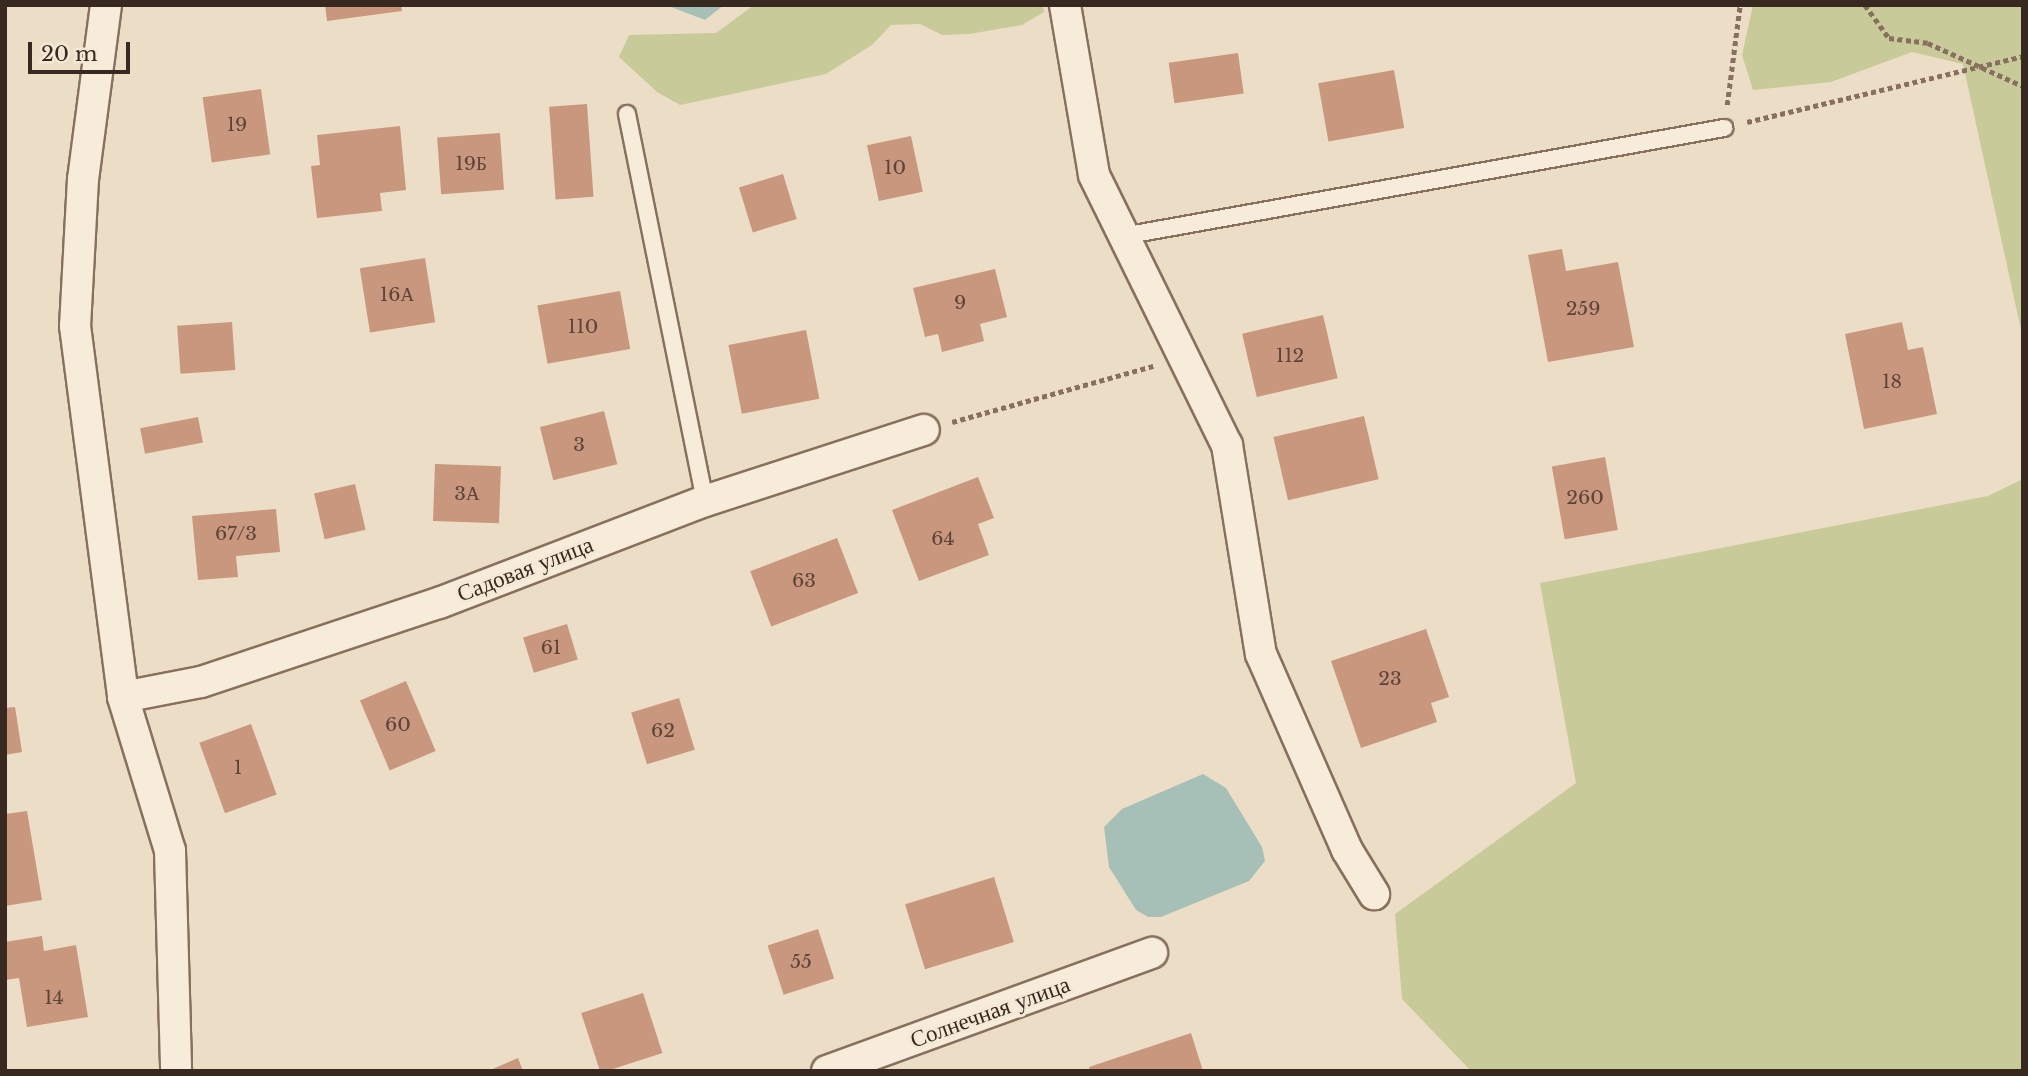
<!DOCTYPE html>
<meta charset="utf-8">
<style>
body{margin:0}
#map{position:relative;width:2028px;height:1076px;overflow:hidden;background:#ecdec6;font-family:"Libre Baskerville",serif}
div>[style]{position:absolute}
.green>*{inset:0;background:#c8ca9a}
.water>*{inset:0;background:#a7c0b7}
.building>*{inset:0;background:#c9977e;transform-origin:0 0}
.path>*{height:4.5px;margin-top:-2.25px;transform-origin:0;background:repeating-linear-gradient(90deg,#87705d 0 5px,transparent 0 8.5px)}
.roads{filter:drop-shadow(2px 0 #87705d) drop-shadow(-2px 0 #87705d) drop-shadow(0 2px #87705d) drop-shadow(0 -2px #87705d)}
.service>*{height:16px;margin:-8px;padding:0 8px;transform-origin:8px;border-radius:8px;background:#f7ecd9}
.minor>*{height:30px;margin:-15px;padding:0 15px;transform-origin:15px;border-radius:15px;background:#f7ecd9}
span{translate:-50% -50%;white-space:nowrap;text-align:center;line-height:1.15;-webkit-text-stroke:6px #f4e9d5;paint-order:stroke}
.number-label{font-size:19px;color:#5c4438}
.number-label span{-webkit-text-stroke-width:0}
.street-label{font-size:23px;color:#382920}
.frame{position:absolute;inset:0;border:7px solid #382920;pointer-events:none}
.scale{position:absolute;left:28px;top:42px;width:102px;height:32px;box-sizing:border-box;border:4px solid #382920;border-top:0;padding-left:9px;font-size:21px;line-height:24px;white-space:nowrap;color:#382920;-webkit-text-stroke:5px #f4e9d5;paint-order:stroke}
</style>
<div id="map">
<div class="green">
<i style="clip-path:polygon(754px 5px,1043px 5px,1044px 12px,1022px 25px,969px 34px,942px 35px,920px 24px,891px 25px,872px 45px,826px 74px,680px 105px,657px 92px,619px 57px,629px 35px,716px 33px)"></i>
<i style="clip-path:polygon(1753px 5px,2023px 5px,2023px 339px,1963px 64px,1912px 52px,1831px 82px,1753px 90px,1742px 55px)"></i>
<i style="clip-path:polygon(2023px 479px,2023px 1071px,1471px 1071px,1402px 999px,1395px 914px,1576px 783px,1540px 583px,1988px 496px)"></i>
</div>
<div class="water">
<i style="clip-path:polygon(666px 5px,724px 5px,705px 20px)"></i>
<i style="clip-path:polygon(1203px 774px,1226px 788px,1262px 847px,1265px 861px,1249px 881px,1161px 917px,1148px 917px,1136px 910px,1109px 867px,1104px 827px,1122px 809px)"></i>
</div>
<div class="building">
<i style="clip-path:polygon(325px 5px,401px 5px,402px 11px,327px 21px)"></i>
<i style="left:1238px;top:53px;width:41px;height:70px;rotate:82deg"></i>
<i style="left:1394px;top:70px;width:59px;height:77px;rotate:80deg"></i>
<i style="left:261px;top:89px;width:66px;height:59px;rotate:82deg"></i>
<i style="left:587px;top:104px;width:93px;height:38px;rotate:86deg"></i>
<i style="clip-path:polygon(400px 126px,406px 190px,380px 193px,382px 211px,317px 218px,311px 166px,320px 165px,317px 135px)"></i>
<i style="left:500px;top:133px;width:57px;height:63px;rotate:86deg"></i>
<i style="left:911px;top:136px;width:57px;height:45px;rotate:78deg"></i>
<i style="left:783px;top:174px;width:47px;height:46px;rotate:73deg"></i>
<i style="clip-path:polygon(1562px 249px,1566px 271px,1618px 262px,1634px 347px,1548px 362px,1528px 255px)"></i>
<i style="left:425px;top:258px;width:65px;height:66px;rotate:81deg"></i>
<i style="clip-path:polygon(995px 269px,1007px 317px,980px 324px,984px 341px,942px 352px,938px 334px,925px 337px,913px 288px)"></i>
<i style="left:620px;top:291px;width:59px;height:84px;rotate:80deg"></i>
<i style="left:1323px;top:315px;width:65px;height:83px;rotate:77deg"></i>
<i style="left:232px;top:322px;width:48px;height:55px;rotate:86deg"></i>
<i style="clip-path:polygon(1902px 322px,1908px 350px,1923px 347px,1937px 414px,1864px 429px,1845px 334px)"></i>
<i style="left:806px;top:330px;width:70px;height:79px;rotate:79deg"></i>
<i style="left:604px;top:411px;width:55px;height:66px;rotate:76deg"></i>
<i style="left:1364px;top:416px;width:65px;height:93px;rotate:77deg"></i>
<i style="left:198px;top:417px;width:26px;height:59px;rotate:79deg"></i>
<i style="left:1605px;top:457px;width:74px;height:54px;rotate:80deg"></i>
<i style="left:435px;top:464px;width:66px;height:57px;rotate:2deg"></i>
<i style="clip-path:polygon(978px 477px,994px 518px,978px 524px,989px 555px,919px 581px,892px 510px)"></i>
<i style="left:355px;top:484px;width:47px;height:42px;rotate:77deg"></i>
<i style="clip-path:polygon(276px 509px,280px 552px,236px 556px,238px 577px,198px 580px,192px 516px)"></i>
<i style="left:837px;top:538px;width:59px;height:93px;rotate:69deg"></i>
<i style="left:567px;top:624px;width:37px;height:46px;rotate:73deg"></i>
<i style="clip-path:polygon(1426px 629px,1449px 697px,1431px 703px,1437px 722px,1361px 748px,1331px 661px)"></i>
<i style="left:406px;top:681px;width:76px;height:50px;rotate:67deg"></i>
<i style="left:679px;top:698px;width:54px;height:50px;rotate:73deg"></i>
<i style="clip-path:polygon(15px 707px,22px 752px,5px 755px,5px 708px)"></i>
<i style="left:251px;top:724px;width:75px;height:55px;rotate:70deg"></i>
<i style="clip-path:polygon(27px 811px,42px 900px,5px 906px,5px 814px)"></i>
<i style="left:994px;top:877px;width:68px;height:93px;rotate:73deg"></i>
<i style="left:818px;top:929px;width:52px;height:53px;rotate:72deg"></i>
<i style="clip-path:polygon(42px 936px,44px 951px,76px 945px,88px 1017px,27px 1027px,19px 978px,5px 980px,5px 942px)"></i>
<i style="left:643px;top:993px;width:63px;height:65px;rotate:72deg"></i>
<i style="clip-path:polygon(1191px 1033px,1203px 1071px,1090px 1071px,1089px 1067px)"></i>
<i style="clip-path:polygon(518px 1058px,523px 1071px,488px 1071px)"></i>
</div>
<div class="path">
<i style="left:1865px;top:5px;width:41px;rotate:54deg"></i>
<i style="left:1889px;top:38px;width:39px;rotate:7deg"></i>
<i style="left:1928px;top:43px;width:104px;rotate:24.4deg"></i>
<i style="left:1727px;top:105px;width:101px;rotate:-82.6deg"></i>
<i style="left:1747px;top:122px;width:284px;rotate:-13.4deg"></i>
<i style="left:952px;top:422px;width:209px;rotate:-15.6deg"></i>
</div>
<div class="roads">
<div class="service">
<i style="left:627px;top:114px;width:395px;rotate:78.6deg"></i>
<i style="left:1123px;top:236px;width:611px;rotate:-10.19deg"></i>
</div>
<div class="minor">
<i style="left:106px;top:5px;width:176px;rotate:97.5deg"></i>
<i style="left:83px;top:179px;width:147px;rotate:93.1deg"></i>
<i style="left:75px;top:326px;width:374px;rotate:82.6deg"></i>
<i style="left:123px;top:697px;width:161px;rotate:73deg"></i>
<i style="left:170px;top:851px;width:220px;rotate:88.4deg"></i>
<i style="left:1065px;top:5px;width:172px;rotate:80.3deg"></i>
<i style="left:1094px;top:175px;width:301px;rotate:63.8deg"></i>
<i style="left:1227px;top:445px;width:212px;rotate:80.8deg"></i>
<i style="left:1261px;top:654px;width:214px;rotate:66.3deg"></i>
<i style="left:1347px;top:850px;width:52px;rotate:58.5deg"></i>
<i style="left:123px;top:697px;width:79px;rotate:-10.9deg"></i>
<i style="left:201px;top:682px;width:251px;rotate:-18.4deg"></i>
<i style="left:439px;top:603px;width:285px;rotate:-21deg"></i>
<i style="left:705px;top:501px;width:230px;rotate:-18deg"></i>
<i style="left:827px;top:1071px;width:346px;rotate:-20deg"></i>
</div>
</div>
<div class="number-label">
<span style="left:237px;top:125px">19</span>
<span style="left:471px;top:164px">19Б</span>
<span style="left:895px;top:168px">10</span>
<span style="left:397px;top:295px">16А</span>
<span style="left:960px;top:303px">9</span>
<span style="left:1583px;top:309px">259</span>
<span style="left:583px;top:327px">110</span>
<span style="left:1290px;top:356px">112</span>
<span style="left:1892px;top:382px">18</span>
<span style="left:579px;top:445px">3</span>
<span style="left:467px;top:494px">3А</span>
<span style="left:1585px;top:498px">260</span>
<span style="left:236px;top:534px">67/3</span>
<span style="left:943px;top:539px">64</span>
<span style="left:804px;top:581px">63</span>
<span style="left:551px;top:648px">61</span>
<span style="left:1390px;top:679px">23</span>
<span style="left:398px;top:725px">60</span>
<span style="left:663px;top:731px">62</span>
<span style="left:238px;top:768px">1</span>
<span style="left:801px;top:962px">55</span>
<span style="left:54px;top:998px">14</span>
</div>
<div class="street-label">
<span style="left:525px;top:569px;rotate:-21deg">Садовая улица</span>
<span style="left:990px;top:1012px;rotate:-20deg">Солнечная улица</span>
</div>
<div class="frame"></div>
<div class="scale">20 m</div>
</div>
